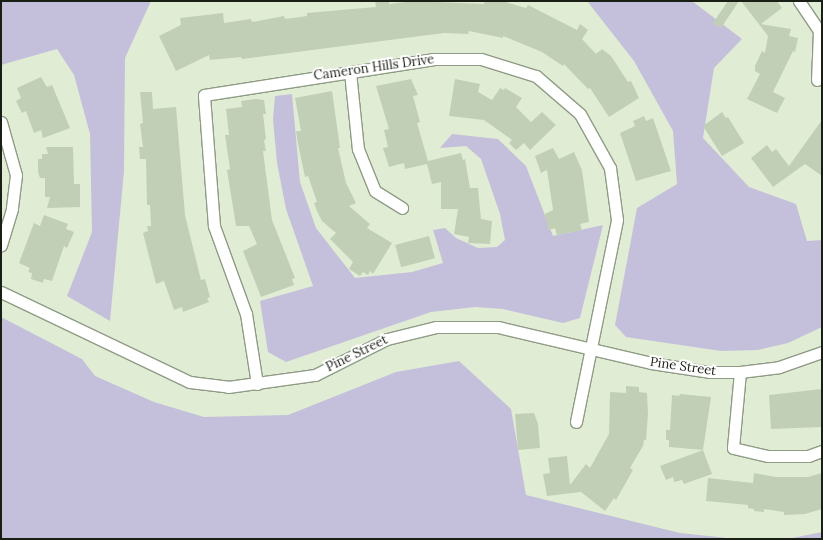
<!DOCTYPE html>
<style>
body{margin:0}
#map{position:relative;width:823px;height:540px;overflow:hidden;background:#e0edd4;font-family:Lora,serif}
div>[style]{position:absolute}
.green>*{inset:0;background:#c4c0db}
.building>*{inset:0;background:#c2cfb7;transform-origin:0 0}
.roads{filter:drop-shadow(1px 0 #8f9b85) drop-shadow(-1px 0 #8f9b85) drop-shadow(0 1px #8f9b85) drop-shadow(0 -1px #8f9b85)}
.street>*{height:11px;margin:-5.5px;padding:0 5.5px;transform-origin:5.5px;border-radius:5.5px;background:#fff}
span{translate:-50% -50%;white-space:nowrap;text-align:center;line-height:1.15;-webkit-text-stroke:4px #fff;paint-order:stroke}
.street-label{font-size:13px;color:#1a1f16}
.frame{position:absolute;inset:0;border:2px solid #1a1f16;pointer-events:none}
</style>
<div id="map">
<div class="green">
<i style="clip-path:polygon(1px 1px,151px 1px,125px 58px,124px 171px,110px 321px,67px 296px,92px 232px,90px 134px,74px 75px,57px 49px,1px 65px)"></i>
<i style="clip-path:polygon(587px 1px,692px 1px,742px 39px,714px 68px,703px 138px,749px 187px,796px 204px,807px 241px,822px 240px,822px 327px,788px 343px,758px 350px,721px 351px,626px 337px,615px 325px,637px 208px,677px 184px,673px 131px,634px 61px)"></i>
<i style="clip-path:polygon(292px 94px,300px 182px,316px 228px,355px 278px,412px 272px,443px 263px,433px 230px,445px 228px,456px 238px,478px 248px,497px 247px,505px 240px,500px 214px,481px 159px,466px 146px,440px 148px,452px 134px,498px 139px,526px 166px,553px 236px,603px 225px,580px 318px,563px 323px,503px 309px,475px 307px,431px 312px,286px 362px,268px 352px,260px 301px,313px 286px,286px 209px,277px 163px,273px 119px,275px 96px)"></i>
<i style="clip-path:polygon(1px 317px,82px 359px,95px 376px,154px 402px,204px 417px,288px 415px,396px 372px,459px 361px,511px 409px,526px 495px,680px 533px,737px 539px,1px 539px)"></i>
<i style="clip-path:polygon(822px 532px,822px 539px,787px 539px)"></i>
</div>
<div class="building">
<i style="clip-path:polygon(375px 1px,389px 1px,389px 4px,413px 1px,484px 4px,485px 1px,502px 1px,526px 8px,528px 5px,577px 30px,580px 24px,588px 30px,582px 39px,596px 54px,602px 49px,611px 56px,628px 82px,631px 81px,639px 98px,609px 117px,590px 88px,588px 89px,564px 64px,563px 66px,542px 52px,503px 36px,503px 38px,469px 31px,468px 34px,444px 33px,242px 59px,241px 57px,210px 60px,209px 55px,176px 71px,159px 36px,181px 25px,180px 18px,223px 13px,224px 23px,251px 19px,252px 22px,284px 16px,285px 19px,307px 16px,307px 13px,318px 12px,376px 7px)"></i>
<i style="clip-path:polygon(728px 1px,739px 1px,721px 28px,713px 23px)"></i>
<i style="clip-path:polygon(741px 1px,777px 1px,782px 8px,761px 24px,791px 29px,789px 36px,798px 38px,795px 52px,793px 51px,773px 92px,785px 98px,777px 113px,747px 99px,760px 74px,755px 71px,755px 66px,762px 51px,765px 53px,768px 36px)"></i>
<i style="clip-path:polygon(41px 77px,47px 87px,52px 85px,70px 128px,43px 138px,41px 130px,34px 133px,26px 111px,22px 113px,16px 101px,21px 98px,17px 88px)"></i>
<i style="clip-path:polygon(411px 79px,418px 95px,413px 96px,420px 122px,417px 123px,428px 161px,461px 153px,463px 160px,465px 159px,470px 188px,478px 188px,481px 219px,492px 221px,490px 244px,468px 243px,469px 237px,454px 234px,458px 209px,441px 209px,441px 182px,432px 184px,427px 164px,405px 169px,404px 163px,389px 167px,383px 148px,388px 147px,384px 130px,389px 129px,376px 86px)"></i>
<i style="clip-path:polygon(455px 79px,480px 84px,478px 92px,492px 100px,500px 88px,504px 90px,505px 88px,522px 98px,516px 107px,531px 122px,542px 112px,556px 125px,530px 150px,524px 143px,516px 150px,509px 143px,512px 140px,484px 120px,449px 116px)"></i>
<i style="clip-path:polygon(332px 91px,340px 148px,338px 148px,346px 183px,356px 203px,349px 206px,370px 224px,367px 228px,392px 243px,373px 274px,370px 271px,368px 275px,363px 272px,360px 276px,349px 269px,353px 262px,330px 239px,336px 233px,322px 221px,317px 211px,314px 203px,317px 202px,308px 176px,305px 177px,298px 144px,296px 131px,301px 131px,295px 98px)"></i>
<i style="clip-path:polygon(140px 92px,152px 92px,153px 109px,176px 107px,185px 215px,201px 280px,205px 279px,210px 297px,207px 298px,209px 302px,183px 312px,182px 307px,174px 310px,164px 281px,156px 284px,143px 233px,148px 231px,147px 226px,151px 226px,150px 205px,147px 205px,146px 159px,140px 159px,139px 147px,143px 147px,140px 124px,143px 123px)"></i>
<i style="clip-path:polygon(256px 99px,264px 100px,266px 114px,263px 114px,266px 139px,264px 140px,266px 151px,263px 151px,272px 220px,295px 278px,292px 279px,294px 285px,261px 297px,243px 251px,257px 244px,249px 226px,236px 226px,227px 170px,230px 169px,225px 135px,229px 135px,226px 109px,242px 107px,241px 101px)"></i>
<i style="clip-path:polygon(722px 112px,726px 118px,728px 117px,744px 143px,722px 156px,703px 126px)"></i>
<i style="clip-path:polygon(644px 116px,646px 121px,653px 118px,671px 171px,636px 181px,620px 133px,635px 126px,633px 121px)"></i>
<i style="clip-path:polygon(822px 120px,822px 176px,805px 164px,773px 187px,751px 158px,767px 145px,772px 152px,776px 149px,789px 166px)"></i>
<i style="clip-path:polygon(46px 147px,73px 147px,74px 184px,80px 184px,80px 207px,47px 208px,50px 197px,45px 197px,45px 178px,40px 178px,38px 172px,38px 159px,42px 159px,42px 154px,48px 154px)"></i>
<i style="clip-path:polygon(553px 148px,559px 159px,574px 152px,582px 170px,589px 222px,580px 224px,582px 230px,557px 235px,555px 228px,548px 230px,545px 214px,553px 210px,547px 170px,541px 173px,535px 156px)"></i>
<i style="clip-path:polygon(44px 215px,68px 224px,66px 229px,74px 232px,67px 248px,64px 246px,52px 281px,44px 279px,43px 283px,31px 279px,32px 273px,28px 272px,30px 268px,19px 263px,34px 223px,40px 226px)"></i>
<i style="left:429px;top:236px;width:23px;height:35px;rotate:75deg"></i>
<i style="clip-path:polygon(626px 386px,639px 387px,639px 392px,647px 393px,648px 414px,646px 440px,644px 440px,643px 446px,630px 468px,633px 470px,616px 500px,614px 498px,605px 511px,581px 492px,547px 496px,543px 474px,550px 473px,548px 458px,567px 456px,570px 485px,586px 464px,590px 468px,609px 434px,610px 392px,626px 393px)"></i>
<i style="clip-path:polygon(822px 389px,822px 427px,771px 429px,769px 395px)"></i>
<i style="clip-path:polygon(680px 394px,711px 397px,703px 450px,669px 447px,669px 440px,666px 440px,666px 430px,670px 430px,672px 395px,679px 396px)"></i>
<i style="clip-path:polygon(534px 413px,538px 424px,540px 448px,518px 450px,515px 414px)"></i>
<i style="clip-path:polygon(703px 450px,712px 474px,684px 484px,682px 480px,674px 482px,673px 477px,666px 480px,660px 466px)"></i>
<i style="clip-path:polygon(754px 473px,776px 477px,808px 477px,822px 473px,822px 509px,805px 514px,784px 515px,784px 512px,764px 509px,764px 512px,754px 511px,754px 509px,748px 508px,748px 505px,706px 501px,708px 478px,753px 483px)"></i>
</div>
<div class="roads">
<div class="street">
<i style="left:799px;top:1px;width:36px;rotate:56deg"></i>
<i style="left:819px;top:31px;width:49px;rotate:92.3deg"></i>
<i style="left:350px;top:72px;width:77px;rotate:84.1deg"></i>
<i style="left:358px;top:149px;width:45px;rotate:68deg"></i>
<i style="left:375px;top:191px;width:32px;rotate:32deg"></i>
<i style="left:1px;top:122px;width:55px;rotate:74.2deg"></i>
<i style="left:16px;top:175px;width:34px;rotate:97deg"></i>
<i style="left:12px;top:209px;width:38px;rotate:107deg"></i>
<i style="left:1px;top:292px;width:209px;rotate:25.5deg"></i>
<i style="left:190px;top:382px;width:38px;rotate:7deg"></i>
<i style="left:228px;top:387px;width:88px;rotate:-7.9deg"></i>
<i style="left:315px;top:375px;width:80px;rotate:-26.6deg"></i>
<i style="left:387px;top:339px;width:50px;rotate:-13.8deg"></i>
<i style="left:436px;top:327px;width:62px"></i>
<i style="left:498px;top:327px;width:157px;rotate:13.2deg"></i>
<i style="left:651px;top:363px;width:60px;rotate:8.7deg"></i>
<i style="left:710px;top:372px;width:30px"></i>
<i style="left:740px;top:372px;width:39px;rotate:-7deg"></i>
<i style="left:779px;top:367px;width:46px;rotate:-19.2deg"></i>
<i style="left:740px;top:372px;width:76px;rotate:95.3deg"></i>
<i style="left:733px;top:448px;width:36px;rotate:13deg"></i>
<i style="left:768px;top:456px;width:40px"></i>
<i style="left:808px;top:456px;width:15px;rotate:-20deg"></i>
<i style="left:257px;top:384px;width:71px;rotate:-98.9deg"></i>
<i style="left:246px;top:314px;width:94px;rotate:-110deg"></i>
<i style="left:214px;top:226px;width:131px;rotate:-94.4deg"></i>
<i style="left:204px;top:95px;width:233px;rotate:-8.9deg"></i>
<i style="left:434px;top:59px;width:47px"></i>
<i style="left:481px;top:59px;width:58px;rotate:17.2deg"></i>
<i style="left:536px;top:76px;width:58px;rotate:40.8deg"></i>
<i style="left:580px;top:114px;width:62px;rotate:60.9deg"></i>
<i style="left:610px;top:168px;width:52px;rotate:82.3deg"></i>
<i style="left:617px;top:220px;width:206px;rotate:101.5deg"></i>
</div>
</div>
<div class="street-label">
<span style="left:374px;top:68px;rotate:-8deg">Cameron Hills Drive</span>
<span style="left:357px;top:354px;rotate:-26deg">Pine Street</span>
<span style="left:683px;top:367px;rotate:8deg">Pine Street</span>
</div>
<div class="frame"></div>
</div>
